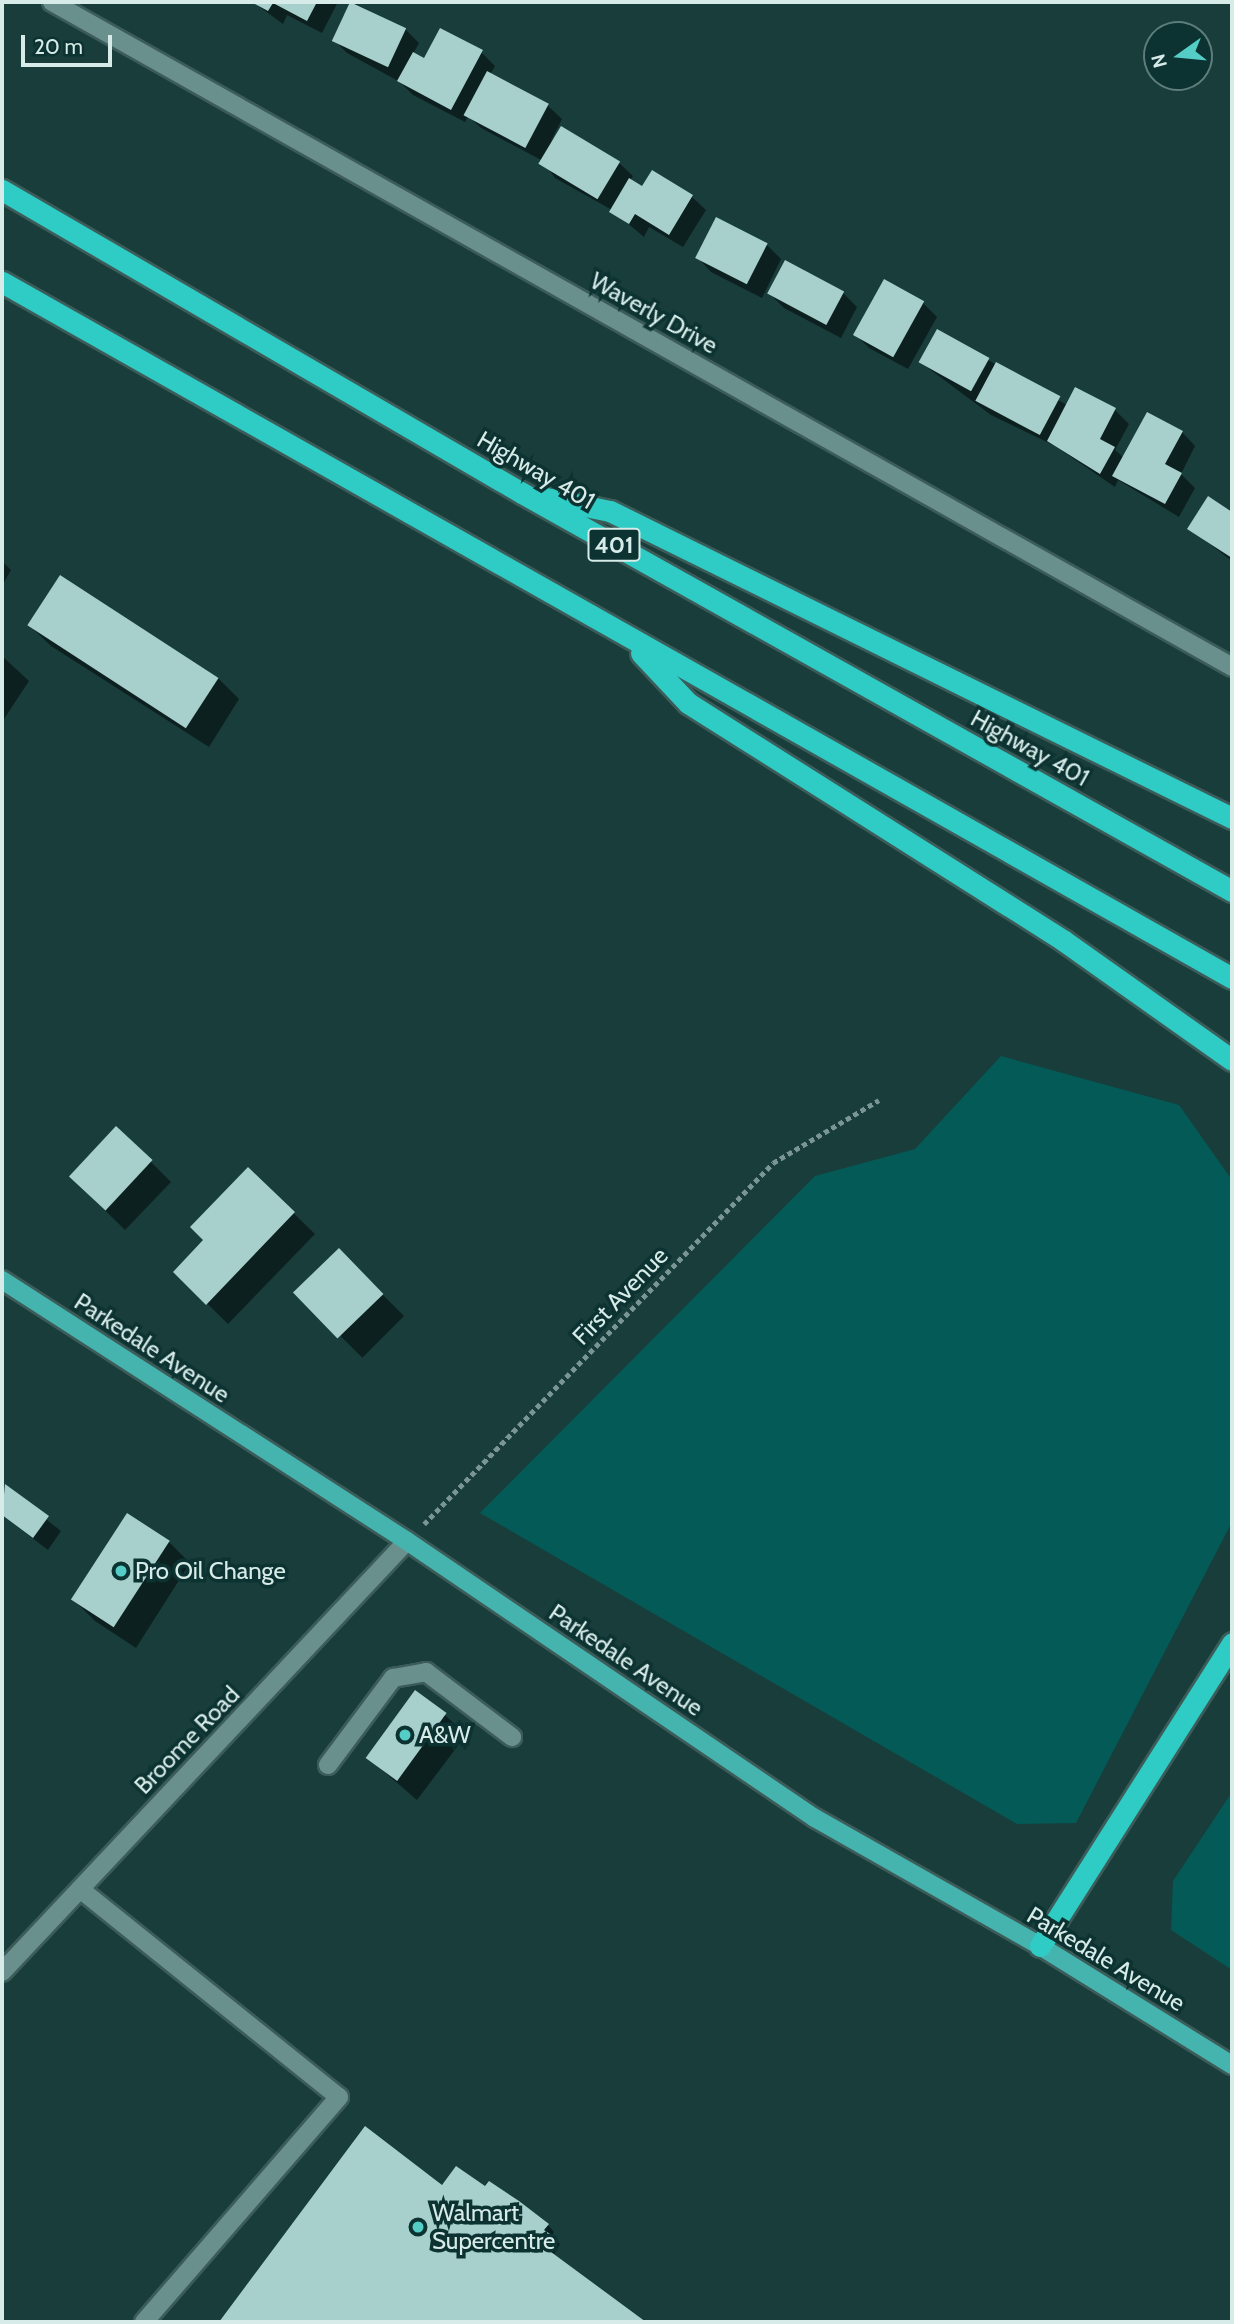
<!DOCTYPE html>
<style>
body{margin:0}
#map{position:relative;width:1234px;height:2324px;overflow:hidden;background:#183d3b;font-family:Cabin,sans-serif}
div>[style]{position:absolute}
.green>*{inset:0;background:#045a56}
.shadow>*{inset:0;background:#0007;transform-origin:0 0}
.building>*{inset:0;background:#a7cfcc;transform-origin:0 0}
.path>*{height:4.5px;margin-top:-2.25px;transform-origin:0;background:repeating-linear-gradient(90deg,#7a9694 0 5px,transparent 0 8.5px)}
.roads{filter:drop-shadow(2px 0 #3c5c5a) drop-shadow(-2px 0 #3c5c5a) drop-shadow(0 2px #3c5c5a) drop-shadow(0 -2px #3c5c5a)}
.minor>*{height:18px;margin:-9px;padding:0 9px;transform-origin:9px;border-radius:9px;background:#6a908d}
.major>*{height:18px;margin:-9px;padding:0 9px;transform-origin:9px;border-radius:9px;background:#46b4ae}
.highway>*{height:21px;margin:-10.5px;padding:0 10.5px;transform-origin:10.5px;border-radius:10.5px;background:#2eccc4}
.dots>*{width:19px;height:19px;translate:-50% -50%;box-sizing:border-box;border:4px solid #0c3331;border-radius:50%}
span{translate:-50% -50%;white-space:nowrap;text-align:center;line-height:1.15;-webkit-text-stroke:7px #0c3331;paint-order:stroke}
.shield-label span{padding:2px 5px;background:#0c3331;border:2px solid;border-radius:5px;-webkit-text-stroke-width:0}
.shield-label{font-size:23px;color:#d7ebe9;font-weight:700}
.street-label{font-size:24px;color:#d7ebe9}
.poi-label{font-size:24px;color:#d7ebe9}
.left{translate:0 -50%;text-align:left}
.frame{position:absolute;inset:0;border:4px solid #d7ebe9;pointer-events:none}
.north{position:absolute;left:1143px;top:21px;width:70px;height:70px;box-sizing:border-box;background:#0c3331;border:2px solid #5d7d7b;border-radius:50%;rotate:255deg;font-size:19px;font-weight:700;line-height:28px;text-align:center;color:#d7ebe9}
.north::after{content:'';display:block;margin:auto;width:24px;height:32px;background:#54cdc6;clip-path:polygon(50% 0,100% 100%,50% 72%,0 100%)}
.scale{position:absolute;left:21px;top:35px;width:91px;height:32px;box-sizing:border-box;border:4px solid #d7ebe9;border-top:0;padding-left:9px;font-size:21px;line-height:24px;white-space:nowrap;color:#d7ebe9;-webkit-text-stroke:5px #0c3331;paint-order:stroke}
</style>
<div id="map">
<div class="green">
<i style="clip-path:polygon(1001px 1056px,1179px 1105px,1232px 1180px,1232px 1522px,1076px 1823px,1017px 1824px,480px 1513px,815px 1176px,915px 1149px)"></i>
<i style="clip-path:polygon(1232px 1792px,1232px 1970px,1171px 1930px,1173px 1881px)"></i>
</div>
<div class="shadow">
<i style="clip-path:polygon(253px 2px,338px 2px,322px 33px,287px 15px,283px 24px)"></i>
<i style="clip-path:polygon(352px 2px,405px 29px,419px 43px,413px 54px,425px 60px,481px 52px,495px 66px,490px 75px,548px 106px,562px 119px,551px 141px,562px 129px,619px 163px,633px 176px,630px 181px,642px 189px,692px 197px,706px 210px,683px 247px,649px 227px,644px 237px,612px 210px,555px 178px,543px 161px,481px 128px,468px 116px,465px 122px,413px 95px,400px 82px,347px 53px,333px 39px)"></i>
<i style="clip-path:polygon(717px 219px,767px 245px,781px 259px,762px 298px,711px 272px,698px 258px)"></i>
<i style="clip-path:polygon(843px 293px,857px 307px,841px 338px,784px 308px,770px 294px)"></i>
<i style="clip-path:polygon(923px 303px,937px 317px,908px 369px,869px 348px,855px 334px)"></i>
<i style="clip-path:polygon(988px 360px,1067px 405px,1076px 389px,1115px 410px,1129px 424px,1115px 450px,1124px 458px,1182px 432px,1195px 446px,1181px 474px,1195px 488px,1179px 517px,1118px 480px,1115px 487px,1055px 446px,991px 415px,920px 362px)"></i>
<i style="clip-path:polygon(1209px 499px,1232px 514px,1232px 561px,1190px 529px)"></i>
<i style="clip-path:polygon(2px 561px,11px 570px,2px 586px)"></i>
<i style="clip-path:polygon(30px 626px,218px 678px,239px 699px,209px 747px,51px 646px)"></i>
<i style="clip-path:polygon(2px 656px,29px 681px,2px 722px)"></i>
<i style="clip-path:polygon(150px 1161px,171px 1182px,125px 1230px,70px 1176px)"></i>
<i style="clip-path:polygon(248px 1169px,315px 1234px,228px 1324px,175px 1272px,205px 1240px)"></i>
<i style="left:339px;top:1251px;width:92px;height:59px;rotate:45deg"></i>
<i style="clip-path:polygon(5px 1487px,61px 1531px,48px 1550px,2px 1515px)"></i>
<i style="clip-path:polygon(169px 1542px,190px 1563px,136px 1648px,95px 1621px,74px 1600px)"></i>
<i style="clip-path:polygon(445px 1715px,466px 1735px,417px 1800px,367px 1757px)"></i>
<i style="clip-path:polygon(365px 2129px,442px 2188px,485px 2188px,548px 2225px,554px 2232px,551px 2236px,560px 2244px,553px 2256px,644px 2322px,221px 2322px)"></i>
</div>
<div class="building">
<i style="clip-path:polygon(251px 2px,317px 2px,307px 21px,273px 3px,268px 11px)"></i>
<i style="left:350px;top:2px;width:62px;height:43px;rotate:25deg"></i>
<i style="clip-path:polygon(440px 28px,483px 50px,451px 110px,397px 81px,413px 52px,424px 58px)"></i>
<i style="left:487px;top:71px;width:70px;height:50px;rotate:28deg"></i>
<i style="left:561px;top:126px;width:69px;height:44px;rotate:31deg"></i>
<i style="clip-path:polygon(652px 170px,693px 195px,669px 235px,635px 214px,629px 224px,609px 212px,629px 178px,642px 186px)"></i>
<i style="left:716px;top:217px;width:58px;height:46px;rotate:27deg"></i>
<i style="left:785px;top:260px;width:67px;height:38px;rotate:28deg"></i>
<i style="left:884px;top:279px;width:46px;height:64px;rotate:29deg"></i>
<i style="left:937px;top:329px;width:60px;height:38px;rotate:29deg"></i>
<i style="left:996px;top:362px;width:73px;height:44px;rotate:28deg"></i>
<i style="clip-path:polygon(1075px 387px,1116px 408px,1100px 439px,1115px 447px,1100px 474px,1047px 441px)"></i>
<i style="clip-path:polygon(1147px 412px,1183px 431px,1165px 464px,1182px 473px,1165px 504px,1112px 476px)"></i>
<i style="clip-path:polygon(1208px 496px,1232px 512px,1232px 558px,1187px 529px)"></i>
<i style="left:60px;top:575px;width:189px;height:60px;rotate:33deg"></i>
<i style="left:116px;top:1126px;width:50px;height:69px;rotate:43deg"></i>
<i style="clip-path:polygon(248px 1167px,295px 1212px,206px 1305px,173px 1272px,203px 1240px,190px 1227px)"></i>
<i style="left:339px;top:1248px;width:64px;height:64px;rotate:46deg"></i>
<i style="clip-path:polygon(5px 1484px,49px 1516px,33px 1538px,2px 1515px)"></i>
<i style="left:127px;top:1513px;width:51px;height:103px;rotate:33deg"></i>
<i style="left:415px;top:1690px;width:39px;height:84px;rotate:36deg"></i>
<i style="clip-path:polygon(365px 2126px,442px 2185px,456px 2166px,485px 2186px,489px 2181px,519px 2201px,549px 2224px,544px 2230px,555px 2237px,547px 2249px,646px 2322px,219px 2322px)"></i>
</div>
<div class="path">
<i style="left:424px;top:1524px;width:502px;rotate:-45.97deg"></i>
<i style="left:773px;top:1163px;width:123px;rotate:-30.7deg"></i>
</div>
<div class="roads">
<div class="minor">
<i style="left:52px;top:2px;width:1354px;rotate:29.4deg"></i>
<i style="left:328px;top:1765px;width:109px;rotate:-53.2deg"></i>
<i style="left:393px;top:1678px;width:34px;rotate:-10deg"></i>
<i style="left:426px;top:1672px;width:108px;rotate:37.1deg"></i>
<i style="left:80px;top:1889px;width:332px;rotate:38.8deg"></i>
<i style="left:339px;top:2097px;width:298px;rotate:130.9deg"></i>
<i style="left:2px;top:1972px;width:591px;rotate:-46.78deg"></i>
</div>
<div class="major">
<i style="left:2px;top:1280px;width:482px;rotate:32.8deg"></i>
<i style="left:407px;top:1541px;width:493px;rotate:34.2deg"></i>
<i style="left:815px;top:1818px;width:259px;rotate:29.6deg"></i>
<i style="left:1040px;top:1946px;width:226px;rotate:31.8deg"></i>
</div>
<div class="highway">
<i style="left:2px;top:190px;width:602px;rotate:30.23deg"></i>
<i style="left:522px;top:493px;width:814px;rotate:29.27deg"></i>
<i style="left:2px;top:282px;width:1413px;rotate:29.5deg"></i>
<i style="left:541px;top:497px;width:70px;rotate:11.5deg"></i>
<i style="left:610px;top:511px;width:694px;rotate:26.27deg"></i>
<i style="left:641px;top:653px;width:69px;rotate:46.8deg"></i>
<i style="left:688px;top:703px;width:445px;rotate:32.3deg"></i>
<i style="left:1064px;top:941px;width:206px;rotate:35.3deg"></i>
<i style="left:1040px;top:1946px;width:359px;rotate:-57.6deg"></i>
</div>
</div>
<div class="dots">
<i style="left:121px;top:1571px;background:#54cdc6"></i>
<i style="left:405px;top:1735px;background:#54cdc6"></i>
<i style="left:418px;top:2227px;background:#54cdc6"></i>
</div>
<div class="shield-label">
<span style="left:614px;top:545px">401</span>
</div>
<div class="street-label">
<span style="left:654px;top:313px;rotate:29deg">Waverly Drive</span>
<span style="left:536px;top:470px;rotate:30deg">Highway 401</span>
<span style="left:1030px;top:748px;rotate:29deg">Highway 401</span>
<span style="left:620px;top:1296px;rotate:-46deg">First Avenue</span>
<span style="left:152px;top:1348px;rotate:33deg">Parkedale Avenue</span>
<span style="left:626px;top:1660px;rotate:34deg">Parkedale Avenue</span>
<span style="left:187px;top:1740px;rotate:-46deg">Broome Road</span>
<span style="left:1106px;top:1959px;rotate:31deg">Parkedale Avenue</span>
</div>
<div class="poi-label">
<span class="left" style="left:135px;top:1571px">Pro Oil Change</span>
<span class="left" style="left:419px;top:1735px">A&amp;W</span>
<span class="left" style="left:432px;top:2227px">Walmart<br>Supercentre</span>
</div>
<div class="frame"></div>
<div class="north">N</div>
<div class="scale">20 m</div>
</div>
